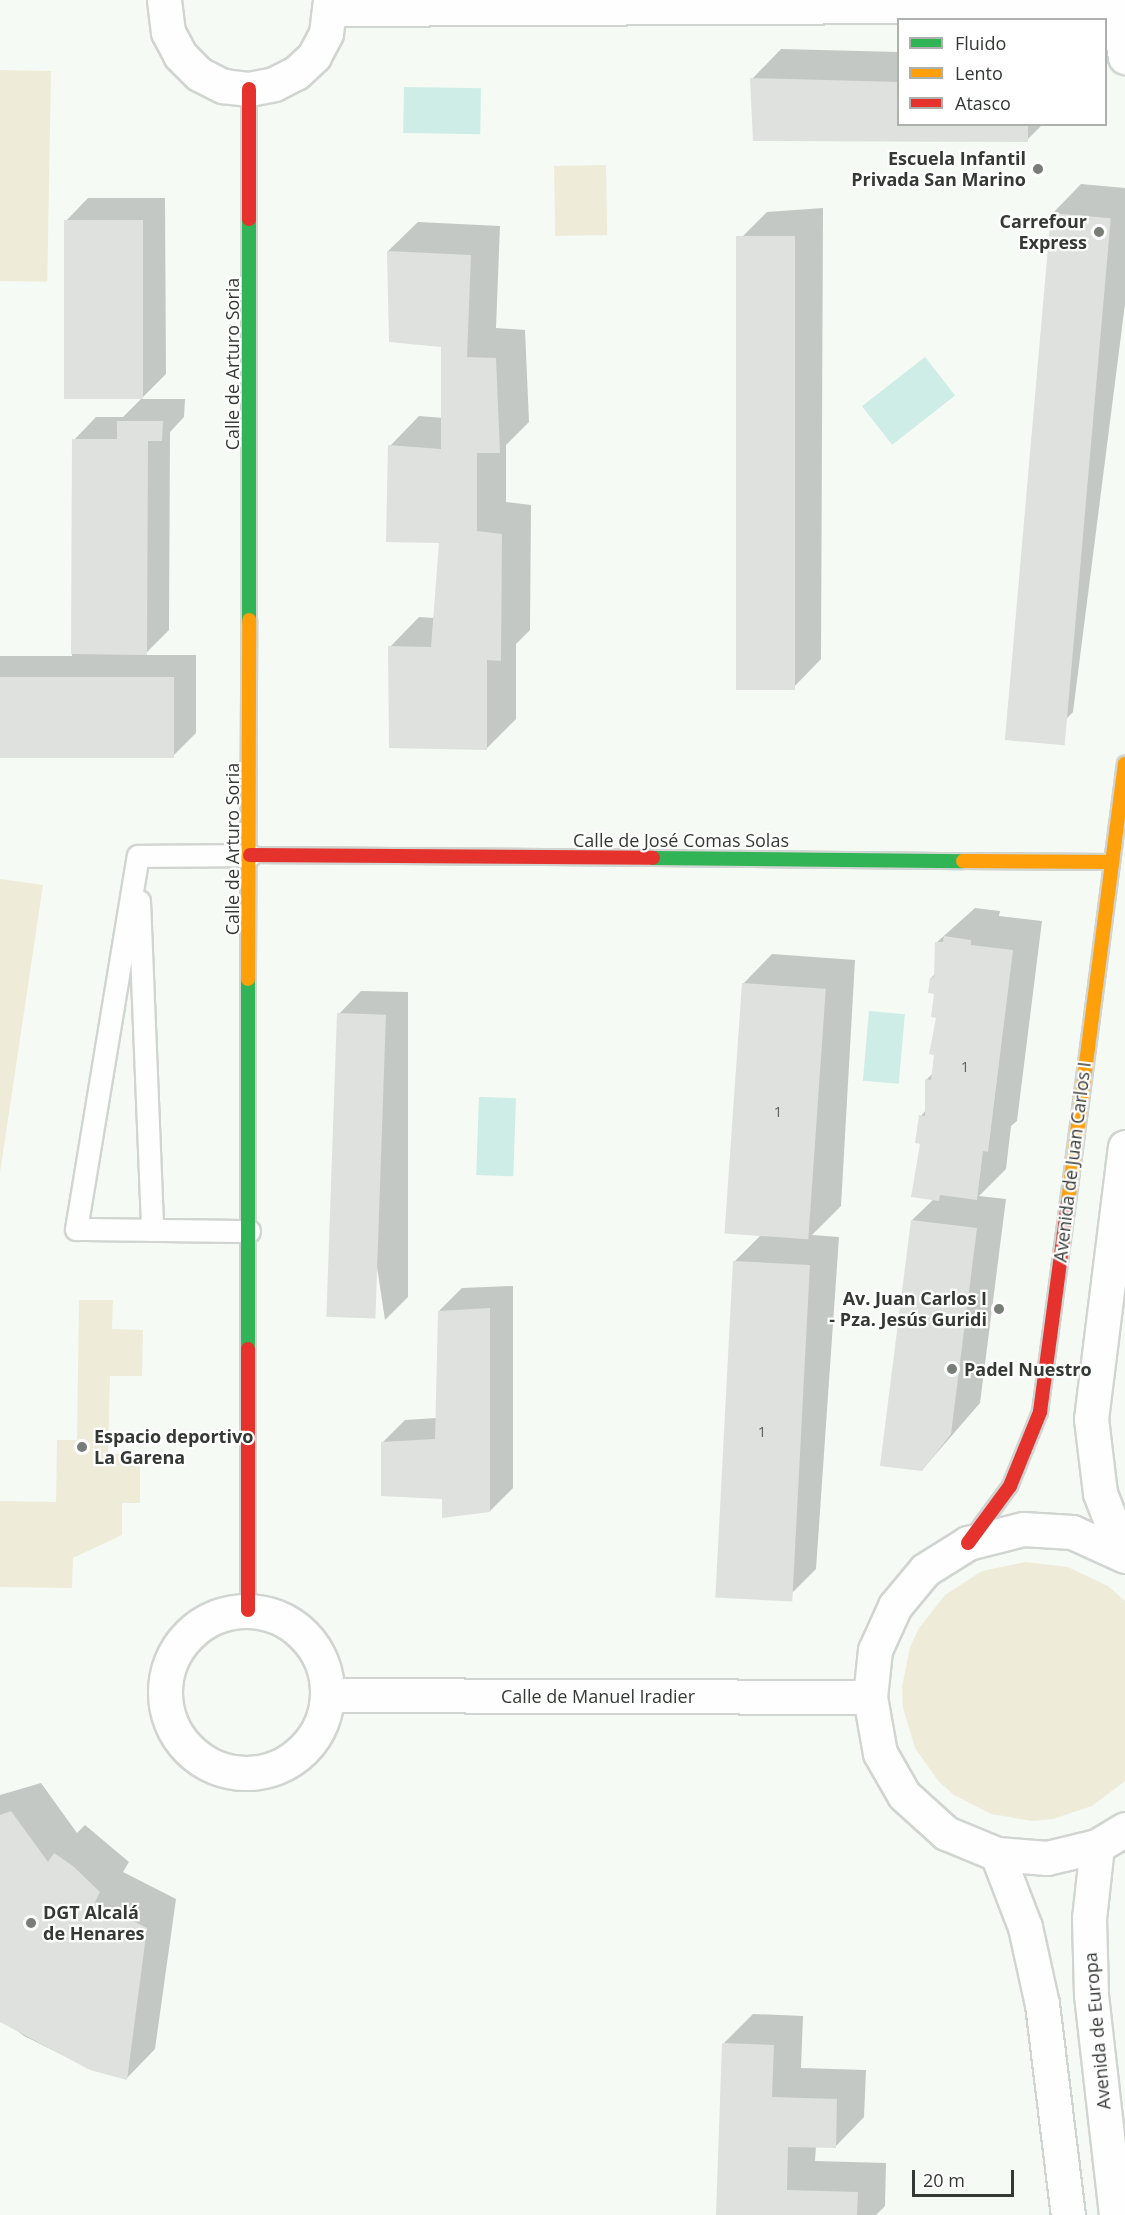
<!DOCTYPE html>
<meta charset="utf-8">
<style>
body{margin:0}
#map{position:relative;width:1125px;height:2215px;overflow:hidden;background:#f5faf5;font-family:"Open Sans",sans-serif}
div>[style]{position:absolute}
.green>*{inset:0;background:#eeecd9;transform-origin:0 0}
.water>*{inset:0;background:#cdede6;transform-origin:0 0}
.shadow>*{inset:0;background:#0003}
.building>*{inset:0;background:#dee1dd;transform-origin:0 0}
.roads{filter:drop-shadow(2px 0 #d1d5d1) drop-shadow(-2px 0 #d1d5d1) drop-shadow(0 2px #d1d5d1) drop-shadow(0 -2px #d1d5d1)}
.lane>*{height:21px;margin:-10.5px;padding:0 10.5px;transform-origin:10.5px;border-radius:10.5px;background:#fefefe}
.street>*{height:33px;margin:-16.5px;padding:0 16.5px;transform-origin:16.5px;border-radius:16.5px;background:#fefefe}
.street>.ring{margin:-16.5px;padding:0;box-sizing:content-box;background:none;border:33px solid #fefefe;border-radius:50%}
.fast>*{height:14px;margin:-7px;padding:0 7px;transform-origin:7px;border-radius:7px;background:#30b455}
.slow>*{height:14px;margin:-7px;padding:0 7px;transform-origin:7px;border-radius:7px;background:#ff9f0a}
.jam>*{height:14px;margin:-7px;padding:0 7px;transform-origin:7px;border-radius:7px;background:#e5322d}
.dots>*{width:16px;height:16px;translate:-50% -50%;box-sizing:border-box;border:3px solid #fff;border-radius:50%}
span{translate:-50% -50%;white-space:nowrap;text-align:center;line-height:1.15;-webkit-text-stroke:4.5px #fff;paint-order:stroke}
.number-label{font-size:15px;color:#5f635f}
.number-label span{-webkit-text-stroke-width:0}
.poi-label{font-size:18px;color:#353935;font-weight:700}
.right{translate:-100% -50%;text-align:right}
.left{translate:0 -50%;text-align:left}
.street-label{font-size:18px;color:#353935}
.legend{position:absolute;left:897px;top:18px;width:210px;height:108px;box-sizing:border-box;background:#fff;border:2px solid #aeb0ae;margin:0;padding:8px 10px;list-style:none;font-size:18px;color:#353935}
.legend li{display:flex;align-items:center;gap:12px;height:30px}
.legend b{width:30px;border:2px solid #aeb0ae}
.scale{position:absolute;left:912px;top:2170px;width:102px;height:27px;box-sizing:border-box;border:3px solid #353935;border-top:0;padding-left:8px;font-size:18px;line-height:21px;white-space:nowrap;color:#353935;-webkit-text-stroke:4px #fff;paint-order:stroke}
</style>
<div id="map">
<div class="green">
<i style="left:0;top:70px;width:51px;height:211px;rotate:1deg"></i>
<i style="left:606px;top:165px;width:70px;height:52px;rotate:89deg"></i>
<i style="clip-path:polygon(0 879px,43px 885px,0 1173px)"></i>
<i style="clip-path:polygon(79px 1300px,113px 1300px,112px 1329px,143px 1330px,142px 1376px,110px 1376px,108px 1454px,140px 1454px,140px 1503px,122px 1503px,122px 1535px,73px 1558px,72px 1588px,0 1587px,0 1501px,56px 1502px,57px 1440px,77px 1440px)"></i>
<i style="clip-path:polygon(1025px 1562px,1068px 1567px,1108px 1586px,1125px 1601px,1125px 1781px,1092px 1806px,1053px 1819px,1032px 1821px,991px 1814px,954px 1795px,939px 1782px,915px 1748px,903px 1708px,902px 1687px,910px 1647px,919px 1628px,945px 1595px,982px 1571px)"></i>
</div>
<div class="water">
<i style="left:404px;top:87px;width:77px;height:46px;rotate:1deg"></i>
<i style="left:925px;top:357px;width:49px;height:80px;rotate:52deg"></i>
<i style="left:869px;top:1011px;width:36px;height:70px;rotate:5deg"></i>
<i style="left:479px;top:1097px;width:37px;height:78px;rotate:2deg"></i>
</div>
<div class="shadow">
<i style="clip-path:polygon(781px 49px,898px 52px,898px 124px,1043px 124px,1027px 140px,754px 140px,752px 79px)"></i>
<i style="clip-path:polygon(1081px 184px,1125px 188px,1125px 304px,1073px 712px,1044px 742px,1052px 214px)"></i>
<i style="clip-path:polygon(88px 198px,165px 198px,166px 374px,141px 399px,185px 399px,184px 417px,170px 432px,169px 630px,144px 655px,196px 655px,196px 733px,173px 756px,0 757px,0 656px,72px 656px,74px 440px,96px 417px,123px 417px,143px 397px,66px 221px)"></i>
<i style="clip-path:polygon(823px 208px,821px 659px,792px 689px,738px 241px,767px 212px)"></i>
<i style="clip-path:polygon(418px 222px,500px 226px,496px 328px,525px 330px,529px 422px,506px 445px,506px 502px,531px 505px,530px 630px,516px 644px,516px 719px,487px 748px,390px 647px,419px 617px,435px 618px,441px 541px,390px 446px,419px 416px,443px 418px,442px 346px,388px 251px)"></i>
<i style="clip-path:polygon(975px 908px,1000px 911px,999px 916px,1042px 921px,1017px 1121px,1011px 1126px,1006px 1169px,979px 1196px,1006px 1199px,980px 1403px,922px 1470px,912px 1220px,934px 1199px,921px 1116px,926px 1110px,927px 1079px,933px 1073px,938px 1016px,931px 978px,935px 974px,936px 943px)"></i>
<i style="clip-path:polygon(772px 954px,855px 960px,841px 1206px,812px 1235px,839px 1237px,816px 1569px,787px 1598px,735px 1261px,762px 1234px,743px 984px)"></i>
<i style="clip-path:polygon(361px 991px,408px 992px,408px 1297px,385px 1320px,339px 1014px)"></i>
<i style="clip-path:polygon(513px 1286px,513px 1488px,490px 1511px,443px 1497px,382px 1443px,405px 1420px,437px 1418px,439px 1311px,462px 1288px)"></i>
<i style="clip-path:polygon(41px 1783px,77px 1833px,85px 1825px,129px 1862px,123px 1872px,176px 1899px,155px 2049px,126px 2079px,91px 2069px,24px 2036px,0 2018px,0 1795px)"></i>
<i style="clip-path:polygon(753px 2014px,803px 2016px,801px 2068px,866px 2070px,864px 2117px,835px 2147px,816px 2146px,815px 2161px,886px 2163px,885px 2206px,876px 2215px,718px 2215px,723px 2044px)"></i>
</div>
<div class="building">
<i style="clip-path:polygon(750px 78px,898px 82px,898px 124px,1028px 124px,1028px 142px,753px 141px)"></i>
<i style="left:1051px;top:213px;width:60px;height:529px;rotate:5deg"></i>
<i style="left:143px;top:220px;width:179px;height:79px;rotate:90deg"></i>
<i style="left:795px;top:236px;width:454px;height:59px;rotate:90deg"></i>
<i style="clip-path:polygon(387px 251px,471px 255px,467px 357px,496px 358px,500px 453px,477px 453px,477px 531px,502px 534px,501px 661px,487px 660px,487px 750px,389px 748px,388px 646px,431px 647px,439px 543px,386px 542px,388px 445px,441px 449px,441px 347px,389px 342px)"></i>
<i style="clip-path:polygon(117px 421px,163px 421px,162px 441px,148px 441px,147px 655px,71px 654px,72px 439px,117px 439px)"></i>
<i style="left:174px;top:677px;width:81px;height:174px;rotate:90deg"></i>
<i style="clip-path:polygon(944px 936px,971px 940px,971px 945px,1013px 950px,988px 1152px,983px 1151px,977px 1200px,940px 1195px,939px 1201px,911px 1197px,920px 1144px,915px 1143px,919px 1115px,925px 1116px,925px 1079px,931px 1080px,934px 1055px,929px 1054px,936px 1018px,931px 1017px,934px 994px,928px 993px,930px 978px,934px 977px,935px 942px,943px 942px)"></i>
<i style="left:742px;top:983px;width:84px;height:251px;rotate:4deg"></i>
<i style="left:337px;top:1013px;width:49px;height:304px;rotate:2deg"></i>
<i style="clip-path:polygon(911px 1220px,977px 1228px,951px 1434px,922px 1471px,880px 1466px)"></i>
<i style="left:733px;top:1261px;width:77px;height:337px;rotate:3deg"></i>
<i style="clip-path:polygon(490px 1308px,490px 1512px,442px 1518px,442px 1499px,381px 1496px,381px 1442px,435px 1439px,438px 1311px)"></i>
<i style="clip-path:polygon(11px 1811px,48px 1862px,54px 1853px,73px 1866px,100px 1892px,95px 1902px,147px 1928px,127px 2080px,90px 2070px,0 2022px,0 1815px)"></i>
<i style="clip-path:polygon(722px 2043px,774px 2045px,772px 2097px,837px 2099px,836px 2148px,788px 2147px,787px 2190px,858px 2192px,857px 2215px,716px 2215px)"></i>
</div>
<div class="roads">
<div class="lane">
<i style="left:139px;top:901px;width:329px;rotate:87.7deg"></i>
<i style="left:249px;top:1231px;width:173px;rotate:-179.3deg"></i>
<i style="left:76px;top:1229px;width:378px;rotate:-80.6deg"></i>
<i style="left:138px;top:856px;width:112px;rotate:-0.5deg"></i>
</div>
<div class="street">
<i style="left:164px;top:0;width:32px;rotate:83deg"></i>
<i style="left:168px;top:32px;width:26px;rotate:62deg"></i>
<i style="left:180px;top:55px;width:27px;rotate:45deg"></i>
<i style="left:199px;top:74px;width:27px;rotate:27deg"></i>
<i style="left:223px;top:86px;width:26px;rotate:7deg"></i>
<i style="left:249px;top:89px;width:25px;rotate:-11deg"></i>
<i style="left:274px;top:84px;width:25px;rotate:-27deg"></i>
<i style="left:296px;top:73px;width:25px;rotate:-43deg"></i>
<i style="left:314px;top:56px;width:26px;rotate:-62deg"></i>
<i style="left:326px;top:33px;width:33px;rotate:-83deg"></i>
<i style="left:1115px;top:0;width:58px;rotate:80deg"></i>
<i style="left:331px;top:9px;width:783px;rotate:-0.29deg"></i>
<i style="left:1124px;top:1555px;width:66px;rotate:-111.2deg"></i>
<i style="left:1100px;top:1493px;width:75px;rotate:-96.9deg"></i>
<i style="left:1091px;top:1419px;width:274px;rotate:-82.9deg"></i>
<i style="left:1125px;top:1556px;width:58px;rotate:-155.6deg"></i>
<i style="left:1072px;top:1532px;width:49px;rotate:-176.5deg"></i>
<i style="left:1023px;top:1529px;width:57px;rotate:165.7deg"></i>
<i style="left:968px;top:1543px;width:51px;rotate:147.9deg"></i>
<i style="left:925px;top:1570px;width:47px;rotate:129.8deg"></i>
<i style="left:895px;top:1606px;width:48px;rotate:114.4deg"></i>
<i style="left:875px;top:1650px;width:47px;rotate:96.1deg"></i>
<i style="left:870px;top:1697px;width:57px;rotate:79.9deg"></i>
<i style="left:880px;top:1753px;width:48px;rotate:60.3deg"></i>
<i style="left:904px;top:1795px;width:57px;rotate:42.1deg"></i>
<i style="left:946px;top:1833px;width:55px;rotate:22.4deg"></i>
<i style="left:997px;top:1854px;width:50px;rotate:4.6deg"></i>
<i style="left:1047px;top:1858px;width:51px;rotate:-13.5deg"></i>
<i style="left:1097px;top:1846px;width:33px;rotate:-31deg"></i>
<i class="ring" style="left:165px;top:1611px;width:129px;height:129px"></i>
<i style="left:327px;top:1695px;width:543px;rotate:0.21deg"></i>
<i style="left:1097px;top:1846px;width:72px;rotate:96.3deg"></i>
<i style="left:1089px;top:1918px;width:77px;rotate:88.5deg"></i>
<i style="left:1091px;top:1995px;width:221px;rotate:83.5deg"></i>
<i style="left:997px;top:1854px;width:78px;rotate:69deg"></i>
<i style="left:1025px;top:1927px;width:79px;rotate:77.6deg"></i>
<i style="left:1042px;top:2004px;width:213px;rotate:83deg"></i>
</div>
<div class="fast">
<i style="left:249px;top:620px;width:401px;rotate:-90deg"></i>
<i style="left:653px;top:858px;width:310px;rotate:0.6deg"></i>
<i style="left:248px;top:1349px;width:370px;rotate:-90deg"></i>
</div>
<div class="slow">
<i style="left:963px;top:861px;width:149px;rotate:0.4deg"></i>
<i style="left:248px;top:979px;width:359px;rotate:-89.8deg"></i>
<i style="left:1068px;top:1202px;width:442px;rotate:-82.6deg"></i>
</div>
<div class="jam">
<i style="left:249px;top:219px;width:130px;rotate:-90deg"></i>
<i style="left:250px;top:855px;width:403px;rotate:0.4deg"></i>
<i style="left:968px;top:1543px;width:71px;rotate:-53.6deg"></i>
<i style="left:1010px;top:1486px;width:80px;rotate:-67.9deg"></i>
<i style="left:1040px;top:1412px;width:212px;rotate:-82.4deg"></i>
<i style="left:248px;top:1610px;width:261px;rotate:-90deg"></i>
</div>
</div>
<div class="dots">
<i style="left:1038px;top:169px;background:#787d78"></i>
<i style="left:1099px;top:232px;background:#787d78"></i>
<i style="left:999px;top:1309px;background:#787d78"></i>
<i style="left:952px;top:1369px;background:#787d78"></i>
<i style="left:82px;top:1447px;background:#787d78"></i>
<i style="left:31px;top:1923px;background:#787d78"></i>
</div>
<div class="number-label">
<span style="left:965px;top:1067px">1</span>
<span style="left:778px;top:1112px">1</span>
<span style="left:762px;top:1432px">1</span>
</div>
<div class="poi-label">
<span class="right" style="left:1026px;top:169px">Escuela Infantil<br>Privada San Marino</span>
<span class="right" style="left:1087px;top:232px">Carrefour<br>Express</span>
<span class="right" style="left:987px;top:1309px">Av. Juan Carlos I<br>- Pza. Jesús Guridi</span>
<span class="left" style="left:964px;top:1369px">Padel Nuestro</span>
<span class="left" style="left:94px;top:1447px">Espacio deportivo<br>La Garena</span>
<span class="left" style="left:43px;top:1923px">DGT Alcalá<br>de Henares</span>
</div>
<div class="street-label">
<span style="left:232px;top:364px;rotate:-90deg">Calle de Arturo Soria</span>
<span style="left:681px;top:840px">Calle de José Comas Solas</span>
<span style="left:232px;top:849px;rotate:-90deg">Calle de Arturo Soria</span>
<span style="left:1072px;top:1162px;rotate:-83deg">Avenida de Juan Carlos I</span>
<span style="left:598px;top:1696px">Calle de Manuel Iradier</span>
<span style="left:1097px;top:2031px;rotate:-95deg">Avenida de Europa</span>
</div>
<ul class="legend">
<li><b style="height:8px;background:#30b455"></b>Fluido</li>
<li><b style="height:8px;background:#ff9f0a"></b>Lento</li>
<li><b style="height:8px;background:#e5322d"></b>Atasco</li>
</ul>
<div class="scale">20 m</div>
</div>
